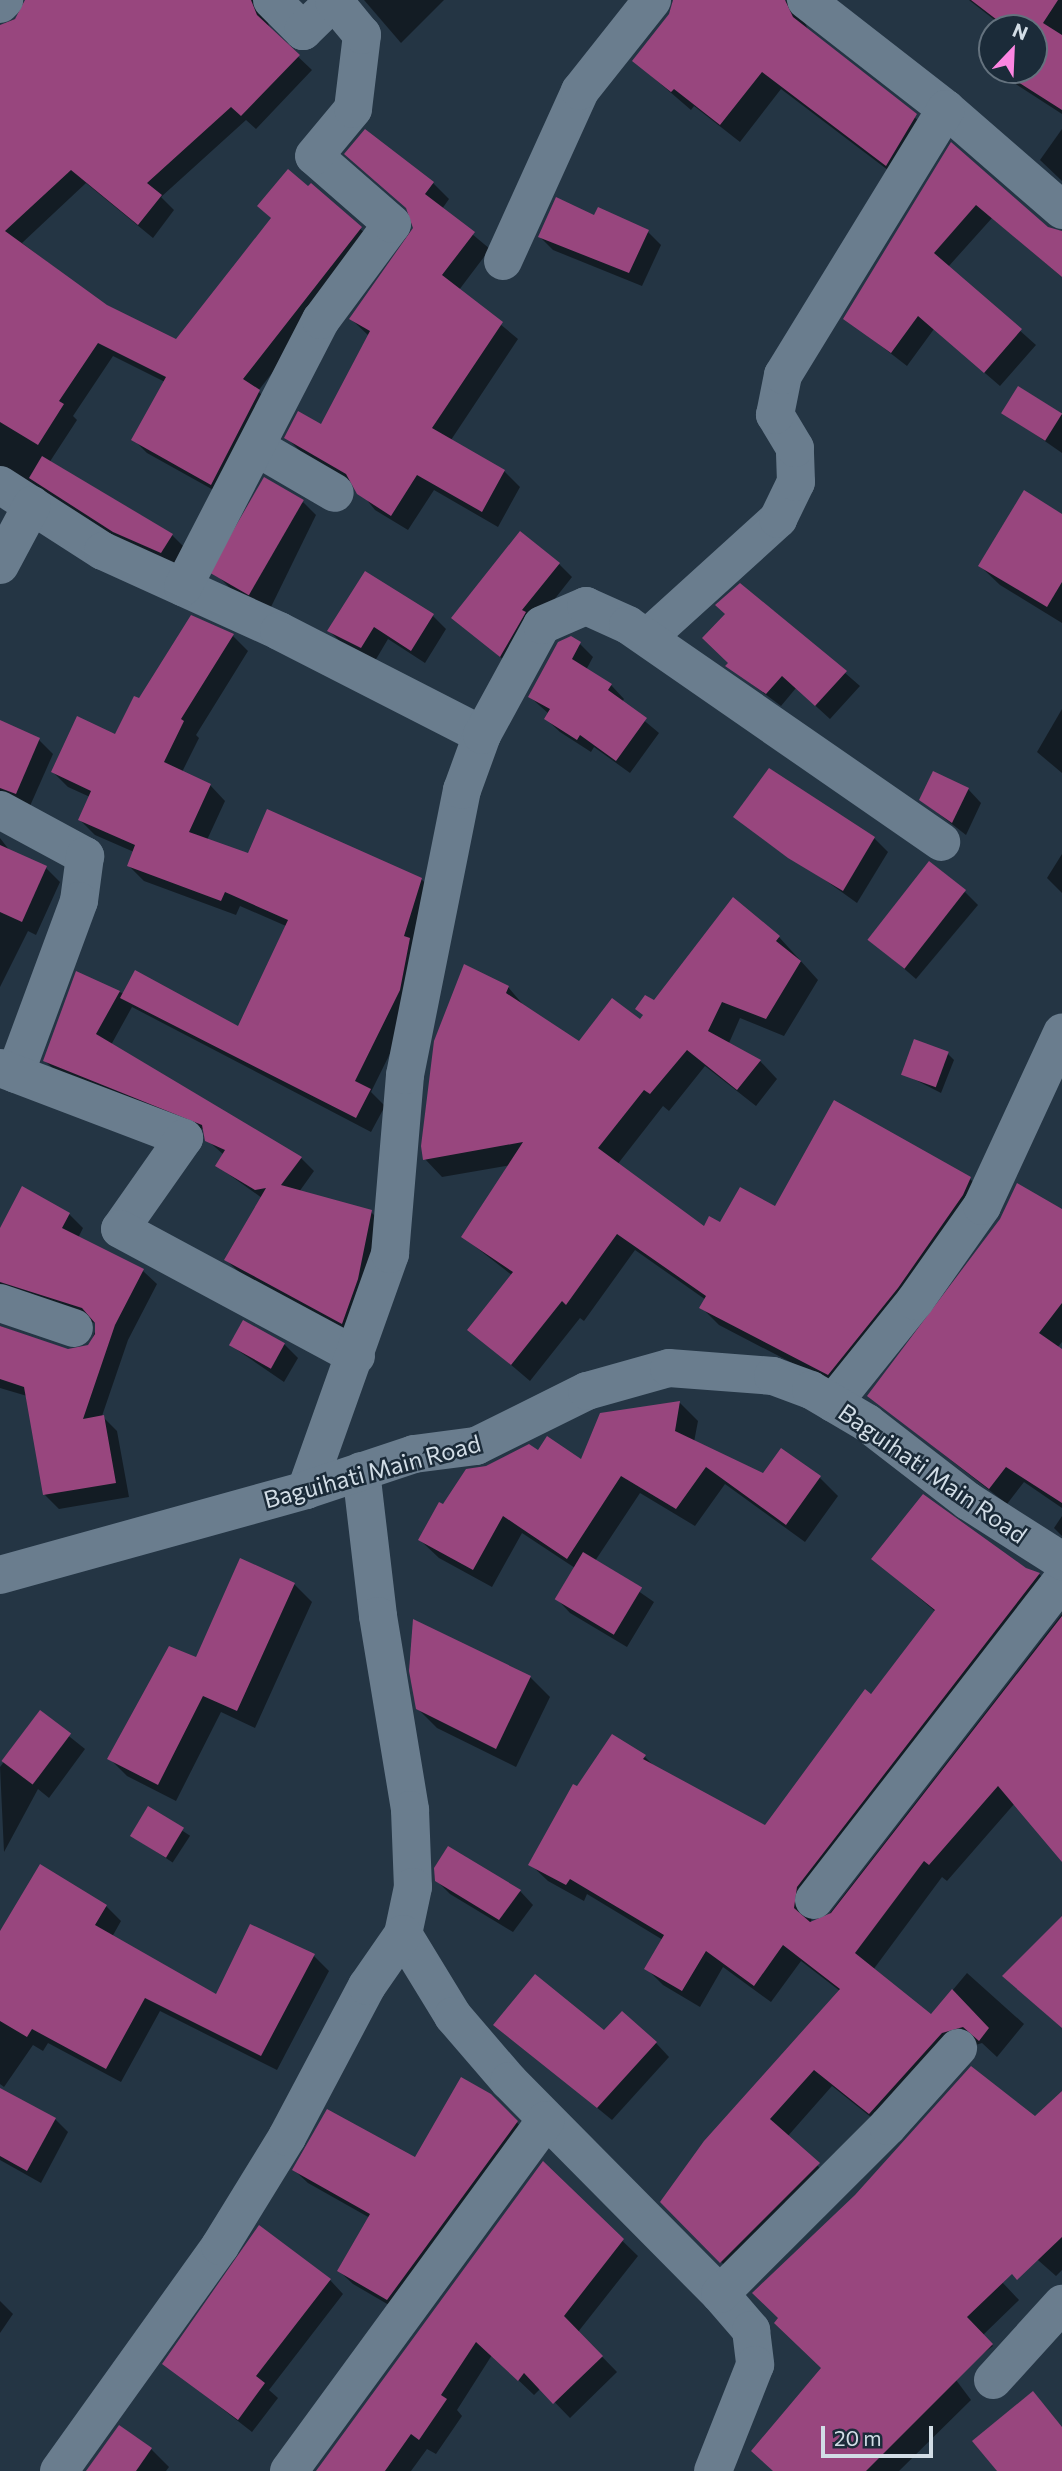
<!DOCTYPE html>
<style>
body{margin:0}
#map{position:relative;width:1062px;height:2471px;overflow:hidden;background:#243544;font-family:Commissioner,sans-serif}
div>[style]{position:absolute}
.shadow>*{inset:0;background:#0007;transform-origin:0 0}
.building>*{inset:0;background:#98467e;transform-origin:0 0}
.street>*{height:38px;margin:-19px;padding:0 19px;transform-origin:19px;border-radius:19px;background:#6a7d8e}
.secondary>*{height:38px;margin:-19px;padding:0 19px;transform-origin:19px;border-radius:19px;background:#6a7d8e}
span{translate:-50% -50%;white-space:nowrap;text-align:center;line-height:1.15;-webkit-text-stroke:5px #1b2b39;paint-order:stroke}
.street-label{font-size:24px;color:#d2dde6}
.north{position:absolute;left:978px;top:14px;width:70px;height:70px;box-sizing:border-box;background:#1b2b39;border:2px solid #64727e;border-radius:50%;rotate:23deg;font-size:19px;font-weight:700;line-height:28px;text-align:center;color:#d2dde6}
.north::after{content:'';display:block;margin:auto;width:24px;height:32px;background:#fd86e2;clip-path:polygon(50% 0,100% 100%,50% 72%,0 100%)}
.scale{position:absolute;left:821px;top:2426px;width:112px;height:32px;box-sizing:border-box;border:4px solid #d2dde6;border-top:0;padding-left:9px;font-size:21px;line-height:24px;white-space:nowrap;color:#d2dde6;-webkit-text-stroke:5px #1b2b39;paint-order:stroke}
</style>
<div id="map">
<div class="shadow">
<i style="clip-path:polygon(26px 0,270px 0,264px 8px,270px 30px,312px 70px,256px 129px,246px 120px,161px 197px,174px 210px,153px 238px,86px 183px,22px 243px,107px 307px,177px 341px,272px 219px,259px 206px,311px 185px,375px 242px,258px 391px,273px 406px,226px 497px,147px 453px,133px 439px,165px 382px,113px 356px,73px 416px,77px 420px,49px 463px,172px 535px,186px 549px,176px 566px,0 484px,0 26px,21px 16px)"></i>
<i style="clip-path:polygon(364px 0,444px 0,401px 43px)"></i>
<i style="clip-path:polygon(673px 0,785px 0,803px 18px,809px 32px,935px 134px,905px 183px,781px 89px,740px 142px,694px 106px,691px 110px,634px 61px,671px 14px)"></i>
<i style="clip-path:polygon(969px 0,1062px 0,1062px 114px,994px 70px,1034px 70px,1034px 28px,999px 28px,1001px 25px)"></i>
<i style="clip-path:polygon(992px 39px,992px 68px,981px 57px)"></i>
<i style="clip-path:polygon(1062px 129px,1062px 181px,1040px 160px)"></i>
<i style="clip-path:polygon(952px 145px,1047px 229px,1062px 231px,1062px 277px,992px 218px,948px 267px,1036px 345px,1000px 386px,934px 329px,907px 366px,845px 318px)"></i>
<i style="clip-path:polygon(433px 183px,449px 199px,442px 209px,490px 249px,459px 290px,518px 339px,451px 440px,504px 471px,520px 487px,498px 527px,434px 490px,408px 530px,375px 510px,353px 483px,303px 454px,287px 438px,322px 426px,369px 336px,351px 319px,415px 228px,409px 209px)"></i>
<i style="clip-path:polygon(595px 217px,648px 232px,661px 245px,642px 286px,553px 250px,540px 237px)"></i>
<i style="clip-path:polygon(1018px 388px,1062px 415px,1062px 453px,1003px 412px)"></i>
<i style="clip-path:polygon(303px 502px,316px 515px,270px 609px,231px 589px,218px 576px)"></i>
<i style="clip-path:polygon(1062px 516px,1062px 623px,1000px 585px,980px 566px)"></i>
<i style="clip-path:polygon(559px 564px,572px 577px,535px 624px,514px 669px,454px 617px)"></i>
<i style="clip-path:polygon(774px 611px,860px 686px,830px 719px,796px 688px,781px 706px,728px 666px)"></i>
<i style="clip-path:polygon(433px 616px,446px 629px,425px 663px,388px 639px,375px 661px,343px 644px,329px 631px)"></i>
<i style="clip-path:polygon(233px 636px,248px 651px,196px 735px,199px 738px,182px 772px,210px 785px,225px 801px,207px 840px,249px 856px,421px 879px,437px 894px,414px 1005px,371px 1092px,385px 1106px,371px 1132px,132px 1007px,111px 1045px,301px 1158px,314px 1171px,299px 1192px,371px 1212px,384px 1225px,356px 1336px,240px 1273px,226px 1260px,262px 1198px,217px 1166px,224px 1155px,207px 1140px,205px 1130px,59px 1074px,45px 1061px,119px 992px,238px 1028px,286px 926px,240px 906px,236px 915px,144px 881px,129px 866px,134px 852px,95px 835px,80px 820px,90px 797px,68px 787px,53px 772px,116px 736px,140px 701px)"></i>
<i style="clip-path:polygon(580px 644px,593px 657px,586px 670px,611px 685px,624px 699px,622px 702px,659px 733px,630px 773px,594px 747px,591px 752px,560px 732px,546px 719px,549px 714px,530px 697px)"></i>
<i style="clip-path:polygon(1062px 709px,1062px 773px,1037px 752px)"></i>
<i style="clip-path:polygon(0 722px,39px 740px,53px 754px,30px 806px,0 810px)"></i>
<i style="clip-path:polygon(968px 789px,981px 803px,966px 835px,921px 800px)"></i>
<i style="clip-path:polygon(736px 816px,874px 838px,888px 852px,857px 903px)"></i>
<i style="clip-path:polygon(0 838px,10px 851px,46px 868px,60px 882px,36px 935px,28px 931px,0 987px)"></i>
<i style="clip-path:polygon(1062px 854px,1062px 893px,1047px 878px)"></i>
<i style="clip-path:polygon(965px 892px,978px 905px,916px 979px,870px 939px)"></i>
<i style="clip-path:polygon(733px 899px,779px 937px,818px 980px,784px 1036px,740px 1018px,729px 1043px,760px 1061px,777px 1079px,756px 1106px,705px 1066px,669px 1111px,663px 1106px,617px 1165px,704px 1228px,775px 1208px,970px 1179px,988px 1196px,846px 1391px,719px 1325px,701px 1307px,706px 1300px,635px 1250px,584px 1321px,580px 1318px,530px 1381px,470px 1330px,513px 1276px,463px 1237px,511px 1165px,442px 1177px,425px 1159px,508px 987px,525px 1007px,579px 1043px,640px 1022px)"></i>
<i style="clip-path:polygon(948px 1054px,954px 1060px,941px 1093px,902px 1073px)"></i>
<i style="clip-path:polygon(1062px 1211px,1062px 1342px,1057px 1348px,1062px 1352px,1062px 1508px,1024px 1482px,1007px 1504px,869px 1396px)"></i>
<i style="clip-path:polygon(69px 1214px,83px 1228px,78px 1238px,143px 1271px,157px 1284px,128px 1340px,102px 1416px,117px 1431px,129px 1497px,59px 1509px,45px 1495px,27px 1396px,0 1388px,0 1326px,67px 1351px,90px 1345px,98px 1324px,10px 1295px,0 1303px,0 1229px)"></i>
<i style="clip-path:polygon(244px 1322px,284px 1344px,298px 1358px,284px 1382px,230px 1345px)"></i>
<i style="clip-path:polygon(680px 1403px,698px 1421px,694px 1442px,764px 1475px,820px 1478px,838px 1496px,805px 1542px,725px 1484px,695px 1526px,640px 1493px,595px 1561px,654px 1602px,627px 1647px,570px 1613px,557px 1599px,575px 1568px,522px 1533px,492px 1587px,439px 1558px,420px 1540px,444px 1507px,486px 1467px,538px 1452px,582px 1461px,602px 1415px)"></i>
<i style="clip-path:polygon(1062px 1516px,1062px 1536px,1054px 1528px)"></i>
<i style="clip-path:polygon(873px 1559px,1025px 1569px,1039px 1574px,1056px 1591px,813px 1904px,811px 1923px,823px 1922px,1062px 1614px,1062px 1859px,1015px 1803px,947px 1881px,942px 1877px,873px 1970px,931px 2016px,967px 1973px,1024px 2024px,997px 2057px,982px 2043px,959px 2050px,887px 2130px,832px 2086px,787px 2137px,835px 2182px,738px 2279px,662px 2202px,840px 1991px,801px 1961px,771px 2002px,723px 1967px,700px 2007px,663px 1985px,646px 1968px,663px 1940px,587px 1894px,584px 1901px,548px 1881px,530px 1864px,578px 1789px,645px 1757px,656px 1768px,766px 1827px,936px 1612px)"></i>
<i style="clip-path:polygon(294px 1584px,312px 1602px,255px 1728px,221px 1712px,176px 1801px,127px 1776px,110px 1759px,196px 1659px)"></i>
<i style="clip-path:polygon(530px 1677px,550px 1697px,516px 1767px,437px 1728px,417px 1708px)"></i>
<i style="clip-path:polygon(40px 1713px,85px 1749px,49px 1798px,38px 1789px,4px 1852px,0 1767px)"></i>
<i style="left:149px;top:1809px;width:49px;height:32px;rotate:33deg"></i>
<i style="clip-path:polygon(436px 1880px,520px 1891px,533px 1905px,513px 1932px,450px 1894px)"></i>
<i style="clip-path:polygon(106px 1906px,121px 1921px,112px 1937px,217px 1996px,250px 1926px,314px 1956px,329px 1971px,277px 2070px,160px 2011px,121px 2082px,48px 2043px,43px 2051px,33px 2045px,4px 2087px,0 2084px,0 1934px)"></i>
<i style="clip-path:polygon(495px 2024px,604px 2033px,656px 2043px,669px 2057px,612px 2120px)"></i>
<i style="clip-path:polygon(490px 2095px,530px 2136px,401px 2312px,353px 2284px,339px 2271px,370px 2218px,308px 2183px,294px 2170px,415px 2159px)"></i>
<i style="clip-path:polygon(1062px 2107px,1062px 2270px,1056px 2276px,1030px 2253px,1002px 2282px,1019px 2300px,983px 2335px,993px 2346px,953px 2376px,971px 2400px,899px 2471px,774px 2471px,1035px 2118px)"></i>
<i style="clip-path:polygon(55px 2119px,68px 2132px,41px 2183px,0 2160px,0 2123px)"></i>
<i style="clip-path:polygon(543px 2164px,638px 2256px,578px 2332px,617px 2372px,570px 2418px,541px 2388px,534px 2395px,492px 2355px,457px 2410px,462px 2416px,436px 2454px,427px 2449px,411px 2471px,325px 2471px)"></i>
<i style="clip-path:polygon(330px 2280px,343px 2294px,269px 2390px,278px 2398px,252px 2432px,165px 2364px)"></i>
<i style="clip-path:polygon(0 2301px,13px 2314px,0 2333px)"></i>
<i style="clip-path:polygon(151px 2449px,169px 2467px,166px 2471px,88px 2471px)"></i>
</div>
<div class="building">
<i style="clip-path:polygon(25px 0,251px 0,257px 15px,300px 55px,241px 116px,231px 107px,147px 183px,162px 195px,138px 225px,71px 170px,5px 231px,107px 305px,176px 339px,271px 218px,257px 206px,288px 169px,308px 186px,311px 183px,362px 227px,243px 379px,260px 390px,211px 485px,131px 440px,166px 377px,98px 343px,59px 401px,64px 404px,38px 445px,0 422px,0 25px,15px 19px)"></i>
<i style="clip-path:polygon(673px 0,785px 0,793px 17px,917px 114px,886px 166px,762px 72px,720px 125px,674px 89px,671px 92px,632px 61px,669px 14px)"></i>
<i style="clip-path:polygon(971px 0,1058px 0,1043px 23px,1062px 35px,1062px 110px,999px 70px,1034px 70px,1034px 28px,997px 28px,1001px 23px)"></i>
<i style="clip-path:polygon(365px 129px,434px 182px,425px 194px,475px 232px,442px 275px,503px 322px,432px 428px,505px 470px,482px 512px,417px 475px,391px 516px,357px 494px,346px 474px,284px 438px,298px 411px,321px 424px,370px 331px,349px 319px,413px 228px,406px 208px,344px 154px)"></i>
<i style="clip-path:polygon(951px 142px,1048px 227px,1062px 231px,1062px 277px,976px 205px,934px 253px,1022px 329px,984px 373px,918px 316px,891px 353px,843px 319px)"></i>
<i style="clip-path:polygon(556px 197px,594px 215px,598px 207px,649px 230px,629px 273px,538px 237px)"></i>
<i style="left:1018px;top:386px;width:52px;height:32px;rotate:32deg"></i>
<i style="clip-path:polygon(42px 456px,173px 534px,161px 553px,113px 532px,29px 478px)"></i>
<i style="left:264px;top:477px;width:46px;height:110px;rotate:30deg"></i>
<i style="clip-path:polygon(1024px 490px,1062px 514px,1062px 582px,1047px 607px,978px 566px)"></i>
<i style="clip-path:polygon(520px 531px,560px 563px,522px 610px,526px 612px,500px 657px,451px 618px)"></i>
<i style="clip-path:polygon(365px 571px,434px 614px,411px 651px,374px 627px,361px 648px,327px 631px)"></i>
<i style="clip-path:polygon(740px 583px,847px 671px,815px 706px,782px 676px,766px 694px,725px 666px,728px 663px,702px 638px,725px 614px,715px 605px)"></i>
<i style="clip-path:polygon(191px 615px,234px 634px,181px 719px,184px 721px,164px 762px,211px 784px,189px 832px,248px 853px,267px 809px,422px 878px,404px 936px,410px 938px,400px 990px,355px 1081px,371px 1089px,356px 1118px,120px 998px,135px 970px,238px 1026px,288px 920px,225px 892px,221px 901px,127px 866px,135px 845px,78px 820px,91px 791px,51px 772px,77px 716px,115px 734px,134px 696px,139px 698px)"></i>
<i style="clip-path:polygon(571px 636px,581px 642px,572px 659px,612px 684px,608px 690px,647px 718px,616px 761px,580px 735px,577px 740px,544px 719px,550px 709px,528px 697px,558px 642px)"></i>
<i style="clip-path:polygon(0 720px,40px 738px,16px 794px,0 788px)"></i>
<i style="clip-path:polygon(769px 768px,875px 837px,843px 891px,788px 858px,733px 817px)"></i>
<i style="clip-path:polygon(933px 771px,969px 788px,952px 823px,919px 800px)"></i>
<i style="clip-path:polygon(0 845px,47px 866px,22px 922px,0 912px)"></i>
<i style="left:929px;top:861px;width:47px;height:100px;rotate:38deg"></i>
<i style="clip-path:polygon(733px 897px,780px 936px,776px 941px,801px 961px,766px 1019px,722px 1002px,708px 1031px,761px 1060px,737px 1090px,687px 1050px,650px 1094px,644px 1090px,598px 1148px,704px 1226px,709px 1216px,720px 1222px,740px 1187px,775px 1206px,834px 1100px,971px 1177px,963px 1195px,898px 1288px,828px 1375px,699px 1308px,706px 1296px,617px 1234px,566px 1305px,562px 1301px,511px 1365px,467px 1330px,513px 1272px,461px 1237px,523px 1142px,423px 1160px,421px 1146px,434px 1041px,464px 964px,509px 986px,506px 993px,579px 1041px,612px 998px,640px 1019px,643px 1015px,635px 1009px,645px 995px,654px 1000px)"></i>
<i style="clip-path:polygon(76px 971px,120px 991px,96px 1034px,302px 1157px,281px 1185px,372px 1210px,358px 1279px,342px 1324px,224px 1260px,266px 1188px,255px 1190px,215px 1166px,225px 1150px,205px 1141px,202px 1125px,43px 1061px)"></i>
<i style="left:914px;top:1039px;width:37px;height:38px;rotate:20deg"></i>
<i style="clip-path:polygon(1017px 1183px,1062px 1209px,1062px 1303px,1039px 1333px,1062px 1349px,1062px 1503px,1006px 1467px,989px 1489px,867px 1396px,1000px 1219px)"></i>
<i style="clip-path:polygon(22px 1186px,70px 1213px,62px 1228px,144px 1269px,115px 1325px,83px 1419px,104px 1415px,116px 1483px,43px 1495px,24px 1387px,0 1379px,0 1326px,68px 1349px,88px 1345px,95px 1334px,95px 1323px,82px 1308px,0 1282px,0 1228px)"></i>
<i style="left:243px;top:1320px;width:48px;height:29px;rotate:29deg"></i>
<i style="clip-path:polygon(680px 1401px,675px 1431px,763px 1473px,781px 1448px,821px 1476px,786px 1525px,706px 1467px,676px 1509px,621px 1476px,567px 1559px,503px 1516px,473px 1570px,418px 1540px,439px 1502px,443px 1504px,466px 1469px,486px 1466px,529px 1444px,538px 1450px,547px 1436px,581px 1459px,600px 1413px)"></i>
<i style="clip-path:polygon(923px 1494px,1026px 1568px,1040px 1573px,797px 1887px,794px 1908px,810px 1922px,831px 1913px,1062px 1616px,1062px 1862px,998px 1786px,929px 1865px,924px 1861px,855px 1953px,931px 2014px,952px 1989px,989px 2028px,979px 2041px,963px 2027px,942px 2033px,869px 2114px,814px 2070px,770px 2119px,820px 2163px,720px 2263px,660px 2202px,704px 2141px,840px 1989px,783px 1945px,754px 1986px,706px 1951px,682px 1991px,644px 1969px,664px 1935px,570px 1879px,566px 1885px,528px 1865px,573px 1784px,577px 1786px,612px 1734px,646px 1755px,643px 1759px,765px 1825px,865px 1689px,871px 1694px,935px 1610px,871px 1559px)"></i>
<i style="left:583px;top:1552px;width:69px;height:55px;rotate:31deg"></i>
<i style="clip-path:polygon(240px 1558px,295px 1583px,237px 1711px,203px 1696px,158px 1785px,107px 1759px,169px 1646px,196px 1657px)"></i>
<i style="clip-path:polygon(413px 1619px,531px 1676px,496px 1749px,416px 1709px,409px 1671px)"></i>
<i style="left:40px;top:1710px;width:39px;height:64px;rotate:37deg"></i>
<i style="left:148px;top:1806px;width:42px;height:35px;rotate:31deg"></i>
<i style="clip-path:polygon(448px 1846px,521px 1890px,499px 1920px,435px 1881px,434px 1868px)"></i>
<i style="clip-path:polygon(40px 1864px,107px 1905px,95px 1925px,216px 1994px,250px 1924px,315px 1954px,261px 2056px,145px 1998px,106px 2069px,32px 2029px,27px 2037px,0 2021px,0 1931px)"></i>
<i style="clip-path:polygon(1062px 1916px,1062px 2028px,1002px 1976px)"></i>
<i style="clip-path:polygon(535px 1974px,604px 2030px,622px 2011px,657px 2042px,597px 2108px,493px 2025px)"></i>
<i style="clip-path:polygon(971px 2066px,1035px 2116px,1062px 2091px,1062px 2237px,1017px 2280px,1012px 2274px,967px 2317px,993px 2344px,866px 2471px,773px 2471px,751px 2451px,821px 2368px,774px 2323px,778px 2318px,752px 2293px,855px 2195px)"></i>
<i style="clip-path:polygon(461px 2077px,491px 2094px,518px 2121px,387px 2300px,337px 2271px,370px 2214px,292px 2170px,327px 2109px,415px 2157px)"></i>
<i style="clip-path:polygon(0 2088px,56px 2118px,27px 2171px,0 2156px)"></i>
<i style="clip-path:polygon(543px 2161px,624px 2239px,564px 2316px,603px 2356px,553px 2404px,524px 2373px,518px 2381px,476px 2342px,441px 2395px,447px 2399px,419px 2440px,411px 2434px,385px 2471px,316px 2471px)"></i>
<i style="clip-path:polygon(259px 2225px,331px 2279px,256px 2376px,265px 2383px,238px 2420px,162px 2364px)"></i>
<i style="clip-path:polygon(1033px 2391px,1062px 2427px,1062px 2471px,997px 2471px,972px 2441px)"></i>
<i style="clip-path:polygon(119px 2425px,152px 2448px,136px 2471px,86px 2471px)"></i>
</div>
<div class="street">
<i style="left:272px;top:0;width:44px;rotate:45deg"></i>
<i style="left:303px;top:31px;width:45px;rotate:-44.1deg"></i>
<i style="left:806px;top:0;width:177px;rotate:37.9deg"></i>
<i style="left:946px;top:109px;width:154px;rotate:41deg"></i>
<i style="left:0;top:4px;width:6px;rotate:-45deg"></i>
<i style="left:503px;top:261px;width:187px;rotate:-65.6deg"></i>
<i style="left:580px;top:91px;width:116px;rotate:-51.6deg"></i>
<i style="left:256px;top:447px;width:91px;rotate:30.2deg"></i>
<i style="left:0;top:485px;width:122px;rotate:32.7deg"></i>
<i style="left:103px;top:551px;width:193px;rotate:24.4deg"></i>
<i style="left:279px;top:631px;width:228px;rotate:27.1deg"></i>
<i style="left:0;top:565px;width:68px;rotate:-61.9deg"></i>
<i style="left:183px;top:587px;width:301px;rotate:-62.7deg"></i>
<i style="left:321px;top:320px;width:119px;rotate:-53.5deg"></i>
<i style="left:392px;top:224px;width:103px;rotate:-138.9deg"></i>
<i style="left:314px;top:156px;width:61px;rotate:-50.3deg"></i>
<i style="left:353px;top:109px;width:75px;rotate:-83.1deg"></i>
<i style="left:362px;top:35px;width:44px;rotate:-129.5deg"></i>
<i style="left:648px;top:637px;width:176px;rotate:-42.2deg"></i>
<i style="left:778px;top:519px;width:41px;rotate:-64.1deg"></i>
<i style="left:796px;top:482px;width:34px;rotate:-92deg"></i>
<i style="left:795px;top:448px;width:39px;rotate:-121deg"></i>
<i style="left:775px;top:415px;width:41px;rotate:-78.7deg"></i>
<i style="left:783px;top:375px;width:312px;rotate:-58.5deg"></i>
<i style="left:0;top:810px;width:97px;rotate:28.4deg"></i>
<i style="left:85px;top:856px;width:45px;rotate:97.6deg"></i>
<i style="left:79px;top:901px;width:184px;rotate:110.3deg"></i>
<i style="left:0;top:1068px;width:197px;rotate:20.8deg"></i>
<i style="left:184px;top:1138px;width:111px;rotate:125.1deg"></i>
<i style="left:120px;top:1229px;width:268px;rotate:28.3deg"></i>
<i style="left:0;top:1303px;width:78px;rotate:18.7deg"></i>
<i style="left:833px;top:1403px;width:131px;rotate:-51.2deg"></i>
<i style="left:915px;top:1301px;width:116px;rotate:-54.8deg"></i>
<i style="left:982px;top:1206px;width:191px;rotate:-65.2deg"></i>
<i style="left:361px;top:1471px;width:146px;rotate:83.3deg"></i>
<i style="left:378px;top:1616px;width:197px;rotate:80.6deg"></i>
<i style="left:410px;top:1810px;width:77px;rotate:87.8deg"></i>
<i style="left:413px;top:1887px;width:48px;rotate:102deg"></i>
<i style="left:403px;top:1934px;width:96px;rotate:58.6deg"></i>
<i style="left:453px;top:2016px;width:86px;rotate:49.3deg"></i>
<i style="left:509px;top:2081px;width:300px;rotate:45.3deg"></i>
<i style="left:720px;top:2294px;width:48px;rotate:49.3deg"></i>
<i style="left:751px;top:2330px;width:35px;rotate:83deg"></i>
<i style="left:755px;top:2365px;width:114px;rotate:111.6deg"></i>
<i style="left:306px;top:1490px;width:251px;rotate:-70.4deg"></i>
<i style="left:390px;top:1254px;width:180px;rotate:-85.2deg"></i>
<i style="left:405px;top:1075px;width:291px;rotate:-78.7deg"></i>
<i style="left:462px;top:790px;width:59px;rotate:-70deg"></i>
<i style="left:482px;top:735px;width:125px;rotate:-61.4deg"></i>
<i style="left:542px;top:625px;width:48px;rotate:-23.4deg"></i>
<i style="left:586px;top:606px;width:46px;rotate:24.3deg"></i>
<i style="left:628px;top:625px;width:381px;rotate:34.7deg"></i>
<i style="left:814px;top:1900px;width:405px;rotate:-52.2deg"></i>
<i style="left:720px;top:2294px;width:238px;rotate:-45deg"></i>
<i style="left:888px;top:2126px;width:105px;rotate:-48.1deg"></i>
<i style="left:993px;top:2380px;width:103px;rotate:-47.8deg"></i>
<i style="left:59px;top:2471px;width:277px;rotate:-54.4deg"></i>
<i style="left:220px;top:2246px;width:128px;rotate:-58.4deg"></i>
<i style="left:287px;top:2137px;width:171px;rotate:-62.1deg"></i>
<i style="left:367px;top:1986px;width:63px;rotate:-55.3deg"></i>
<i style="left:289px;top:2471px;width:435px;rotate:-53.8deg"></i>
</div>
<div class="secondary">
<i style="left:0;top:1575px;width:318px;rotate:-15.5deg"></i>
<i style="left:306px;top:1490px;width:114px;rotate:-18.4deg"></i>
<i style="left:414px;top:1454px;width:63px;rotate:-7.4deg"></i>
<i style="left:476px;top:1446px;width:124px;rotate:-26.4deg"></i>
<i style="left:587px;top:1391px;width:85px;rotate:-15.7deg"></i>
<i style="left:669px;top:1368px;width:104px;rotate:4.4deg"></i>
<i style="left:773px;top:1376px;width:40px;rotate:20.2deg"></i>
<i style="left:811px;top:1390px;width:65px;rotate:30.5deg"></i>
<i style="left:867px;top:1423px;width:128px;rotate:37.7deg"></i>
<i style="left:968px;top:1501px;width:112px;rotate:32.6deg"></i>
</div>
<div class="street-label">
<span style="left:372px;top:1471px;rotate:-15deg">Baguihati Main Road</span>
<span style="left:933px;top:1473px;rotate:35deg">Baguihati Main Road</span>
</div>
<div class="north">N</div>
<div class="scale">20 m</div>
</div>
